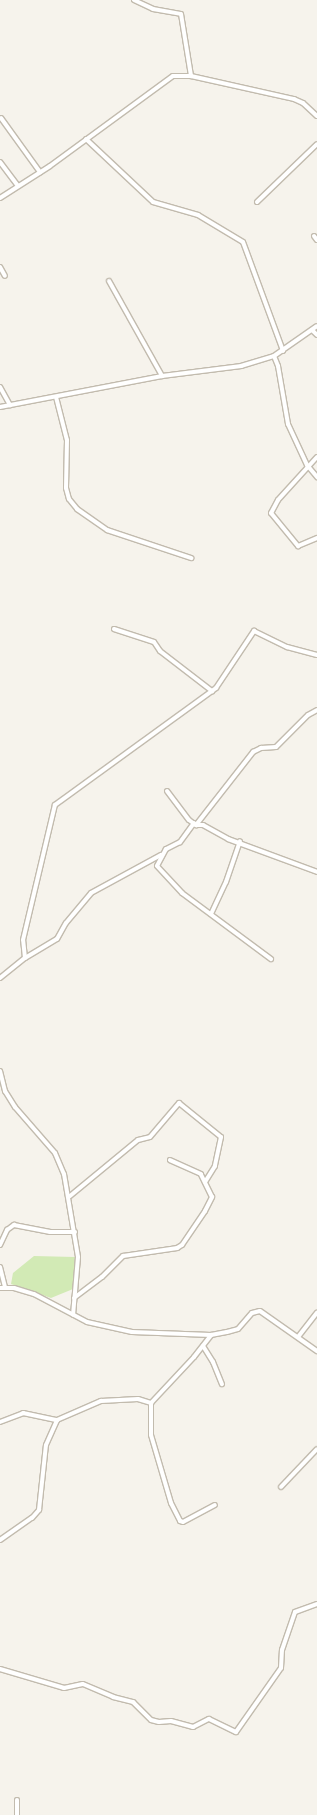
<!DOCTYPE html>
<style>
body{margin:0}
#map{position:relative;width:317px;height:1815px;overflow:hidden;background:#f6f3ec;font-family:"Sofia Sans Condensed",sans-serif}
div>[style]{position:absolute}
.green>*{inset:0;background:#d2eab5}
.roads{filter:drop-shadow(1px 0 #c2bbae) drop-shadow(-1px 0 #c2bbae) drop-shadow(0 1px #c2bbae) drop-shadow(0 -1px #c2bbae)}
.street>*{height:4px;margin:-2px;padding:0 2px;transform-origin:2px;border-radius:2px;background:#fff}
span{translate:-50% -50%;white-space:nowrap;text-align:center;line-height:1.15;-webkit-text-stroke:3px #fff;paint-order:stroke}
</style>
<div id="map">
<div class="green">
<i style="clip-path:polygon(34px 1256px,75px 1257px,73px 1289px,51px 1298px,11px 1284px,13px 1273px)"></i>
</div>
<div class="roads">
<div class="street">
<i style="left:134px;top:0;width:21px;rotate:25deg"></i>
<i style="left:153px;top:9px;width:28px;rotate:10deg"></i>
<i style="left:181px;top:14px;width:63px;rotate:80.8deg"></i>
<i style="left:1px;top:118px;width:67px;rotate:54.2deg"></i>
<i style="left:86px;top:139px;width:92px;rotate:43.2deg"></i>
<i style="left:153px;top:202px;width:47px;rotate:16.1deg"></i>
<i style="left:198px;top:215px;width:52px;rotate:31deg"></i>
<i style="left:243px;top:242px;width:116px;rotate:69.8deg"></i>
<i style="left:0;top:162px;width:30px;rotate:53deg"></i>
<i style="left:0;top:198px;width:59px;rotate:-32.6deg"></i>
<i style="left:50px;top:166px;width:152px;rotate:-36.2deg"></i>
<i style="left:173px;top:76px;width:18px"></i>
<i style="left:191px;top:76px;width:106px;rotate:12.6deg"></i>
<i style="left:294px;top:99px;width:10px;rotate:24deg"></i>
<i style="left:303px;top:103px;width:19px;rotate:43deg"></i>
<i style="left:257px;top:202px;width:83px;rotate:-44deg"></i>
<i style="left:314px;top:236px;width:5px;rotate:53deg"></i>
<i style="left:0;top:267px;width:10px;rotate:61deg"></i>
<i style="left:109px;top:281px;width:109px;rotate:60.8deg"></i>
<i style="left:312px;top:330px;width:7px;rotate:45deg"></i>
<i style="left:274px;top:356px;width:11px;rotate:68deg"></i>
<i style="left:278px;top:366px;width:59px;rotate:80.2deg"></i>
<i style="left:288px;top:424px;width:45px;rotate:65.1deg"></i>
<i style="left:307px;top:465px;width:16px;rotate:50deg"></i>
<i style="left:0;top:387px;width:21px;rotate:61deg"></i>
<i style="left:56px;top:397px;width:44px;rotate:75.7deg"></i>
<i style="left:67px;top:440px;width:48px;rotate:91.2deg"></i>
<i style="left:66px;top:488px;width:11px;rotate:75deg"></i>
<i style="left:69px;top:499px;width:13px;rotate:51deg"></i>
<i style="left:77px;top:509px;width:37px;rotate:35deg"></i>
<i style="left:107px;top:530px;width:89px;rotate:18.4deg"></i>
<i style="left:0;top:407px;width:165px;rotate:-10.8deg"></i>
<i style="left:162px;top:376px;width:80px;rotate:-7.2deg"></i>
<i style="left:241px;top:366px;width:34px;rotate:-17deg"></i>
<i style="left:274px;top:356px;width:52px;rotate:-34.9deg"></i>
<i style="left:317px;top:457px;width:58px;rotate:132.2deg"></i>
<i style="left:278px;top:500px;width:15px;rotate:118deg"></i>
<i style="left:271px;top:513px;width:43px;rotate:50.7deg"></i>
<i style="left:298px;top:546px;width:21px;rotate:-23deg"></i>
<i style="left:114px;top:629px;width:42px;rotate:18deg"></i>
<i style="left:154px;top:642px;width:11px;rotate:56deg"></i>
<i style="left:160px;top:651px;width:66px;rotate:37.6deg"></i>
<i style="left:167px;top:791px;width:36px;rotate:53deg"></i>
<i style="left:189px;top:820px;width:9px;rotate:36deg"></i>
<i style="left:196px;top:825px;width:7px"></i>
<i style="left:203px;top:825px;width:29px;rotate:29deg"></i>
<i style="left:228px;top:839px;width:95px;rotate:20.3deg"></i>
<i style="left:194px;top:823px;width:24px;rotate:126deg"></i>
<i style="left:180px;top:842px;width:16px;rotate:153deg"></i>
<i style="left:166px;top:849px;width:19px;rotate:118deg"></i>
<i style="left:157px;top:866px;width:37px;rotate:47deg"></i>
<i style="left:182px;top:893px;width:111px;rotate:36.6deg"></i>
<i style="left:196px;top:825px;width:93px;rotate:-52deg"></i>
<i style="left:253px;top:752px;width:9px;rotate:-27deg"></i>
<i style="left:261px;top:748px;width:15px;rotate:-4deg"></i>
<i style="left:276px;top:747px;width:45px;rotate:-45deg"></i>
<i style="left:308px;top:715px;width:10px;rotate:-29deg"></i>
<i style="left:211px;top:914px;width:35px;rotate:-65deg"></i>
<i style="left:226px;top:882px;width:43px;rotate:-71.1deg"></i>
<i style="left:25px;top:958px;width:18px;rotate:-96deg"></i>
<i style="left:23px;top:940px;width:139px;rotate:-76.7deg"></i>
<i style="left:55px;top:805px;width:199px;rotate:-36deg"></i>
<i style="left:216px;top:688px;width:69px;rotate:-56.3deg"></i>
<i style="left:254px;top:631px;width:37px;rotate:26deg"></i>
<i style="left:287px;top:647px;width:31px;rotate:15deg"></i>
<i style="left:0;top:978px;width:32px;rotate:-39deg"></i>
<i style="left:25px;top:958px;width:37px;rotate:-31deg"></i>
<i style="left:57px;top:939px;width:18px;rotate:-61deg"></i>
<i style="left:66px;top:923px;width:39px;rotate:-50deg"></i>
<i style="left:91px;top:893px;width:80px;rotate:-28.5deg"></i>
<i style="left:0;top:1071px;width:21px;rotate:76deg"></i>
<i style="left:5px;top:1091px;width:19px;rotate:58deg"></i>
<i style="left:15px;top:1107px;width:61px;rotate:49deg"></i>
<i style="left:55px;top:1153px;width:23px;rotate:67deg"></i>
<i style="left:64px;top:1174px;width:84px;rotate:80.4deg"></i>
<i style="left:78px;top:1257px;width:58px;rotate:94.9deg"></i>
<i style="left:70px;top:1196px;width:88px;rotate:-39.5deg"></i>
<i style="left:138px;top:1140px;width:12px;rotate:-14deg"></i>
<i style="left:150px;top:1137px;width:45px;rotate:-49.5deg"></i>
<i style="left:179px;top:1103px;width:54px;rotate:39deg"></i>
<i style="left:221px;top:1137px;width:30px;rotate:102deg"></i>
<i style="left:215px;top:1166px;width:19px;rotate:122deg"></i>
<i style="left:0;top:1245px;width:17px;rotate:-65deg"></i>
<i style="left:7px;top:1230px;width:9px;rotate:-36deg"></i>
<i style="left:14px;top:1225px;width:37px;rotate:11deg"></i>
<i style="left:50px;top:1232px;width:25px"></i>
<i style="left:0;top:1267px;width:21px;rotate:76deg"></i>
<i style="left:0;top:1288px;width:14px"></i>
<i style="left:14px;top:1288px;width:21px;rotate:17deg"></i>
<i style="left:34px;top:1294px;width:60px;rotate:27.8deg"></i>
<i style="left:87px;top:1322px;width:46px;rotate:12.5deg"></i>
<i style="left:132px;top:1332px;width:79px;rotate:2.2deg"></i>
<i style="left:211px;top:1335px;width:16px;rotate:-11deg"></i>
<i style="left:227px;top:1332px;width:11px;rotate:-15deg"></i>
<i style="left:238px;top:1329px;width:21px;rotate:-49deg"></i>
<i style="left:252px;top:1313px;width:8px;rotate:-14deg"></i>
<i style="left:260px;top:1311px;width:70px;rotate:35.1deg"></i>
<i style="left:74px;top:1298px;width:35px;rotate:-37deg"></i>
<i style="left:102px;top:1277px;width:30px;rotate:-45deg"></i>
<i style="left:123px;top:1256px;width:55px;rotate:-8.4deg"></i>
<i style="left:177px;top:1248px;width:6px;rotate:-31deg"></i>
<i style="left:182px;top:1245px;width:41px;rotate:-55.9deg"></i>
<i style="left:205px;top:1211px;width:16px;rotate:-63deg"></i>
<i style="left:212px;top:1197px;width:25px;rotate:-116deg"></i>
<i style="left:201px;top:1174px;width:34px;rotate:-156deg"></i>
<i style="left:298px;top:1337px;width:31px;rotate:-52deg"></i>
<i style="left:203px;top:1346px;width:19px;rotate:58deg"></i>
<i style="left:213px;top:1362px;width:24px;rotate:68deg"></i>
<i style="left:151px;top:1403px;width:32px;rotate:90deg"></i>
<i style="left:151px;top:1435px;width:71px;rotate:73.6deg"></i>
<i style="left:171px;top:1503px;width:20px;rotate:63deg"></i>
<i style="left:180px;top:1521px;width:3px;rotate:18deg"></i>
<i style="left:183px;top:1522px;width:36px;rotate:-28deg"></i>
<i style="left:0;top:1422px;width:25px;rotate:-21deg"></i>
<i style="left:23px;top:1413px;width:35px;rotate:12deg"></i>
<i style="left:281px;top:1487px;width:52px;rotate:-46.5deg"></i>
<i style="left:0;top:1540px;width:39px;rotate:-35deg"></i>
<i style="left:32px;top:1518px;width:11px;rotate:-49deg"></i>
<i style="left:39px;top:1510px;width:65px;rotate:-83.9deg"></i>
<i style="left:46px;top:1445px;width:27px;rotate:-66deg"></i>
<i style="left:57px;top:1420px;width:48px;rotate:-23.4deg"></i>
<i style="left:101px;top:1401px;width:37px;rotate:-3deg"></i>
<i style="left:138px;top:1399px;width:14px;rotate:17deg"></i>
<i style="left:151px;top:1403px;width:63px;rotate:-46.9deg"></i>
<i style="left:194px;top:1357px;width:28px;rotate:-52deg"></i>
<i style="left:0;top:1669px;width:67px;rotate:16.5deg"></i>
<i style="left:64px;top:1688px;width:19px;rotate:-12deg"></i>
<i style="left:83px;top:1684px;width:33px;rotate:23deg"></i>
<i style="left:113px;top:1697px;width:21px;rotate:14deg"></i>
<i style="left:133px;top:1702px;width:25px;rotate:45deg"></i>
<i style="left:151px;top:1720px;width:8px;rotate:14deg"></i>
<i style="left:159px;top:1722px;width:12px;rotate:-5deg"></i>
<i style="left:171px;top:1721px;width:23px;rotate:15deg"></i>
<i style="left:193px;top:1727px;width:18px;rotate:-27deg"></i>
<i style="left:209px;top:1719px;width:30px;rotate:26deg"></i>
<i style="left:236px;top:1732px;width:78px;rotate:-54.9deg"></i>
<i style="left:281px;top:1668px;width:18px;rotate:-87deg"></i>
<i style="left:282px;top:1650px;width:40px;rotate:-71.1deg"></i>
<i style="left:295px;top:1612px;width:23px;rotate:-20deg"></i>
<i style="left:17px;top:1815px;width:15px;rotate:-90deg"></i>
</div>
</div>
</div>
